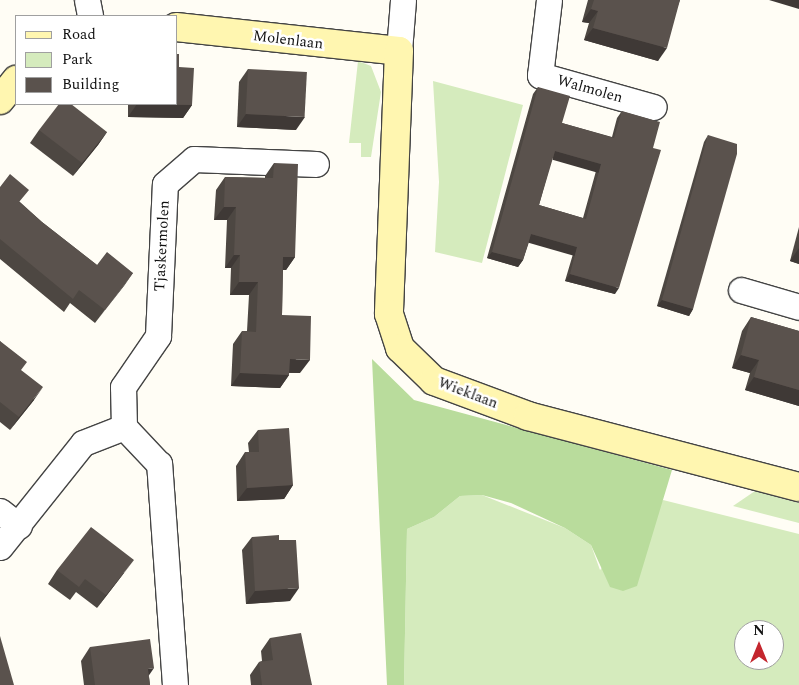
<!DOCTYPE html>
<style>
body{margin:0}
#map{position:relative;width:799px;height:685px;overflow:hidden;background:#fffdf5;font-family:Spectral,serif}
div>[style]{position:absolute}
.green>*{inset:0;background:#d5ebbd}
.forest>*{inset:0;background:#b9dc9c}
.roads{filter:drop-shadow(1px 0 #444) drop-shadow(-1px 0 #444) drop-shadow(0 1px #444) drop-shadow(0 -1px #444)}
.street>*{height:25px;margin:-12.5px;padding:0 12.5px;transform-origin:12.5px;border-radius:12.5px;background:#fff}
.secondary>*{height:28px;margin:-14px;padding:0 14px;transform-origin:14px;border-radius:14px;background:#fff6b0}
.wall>*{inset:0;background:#4d4742}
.shaded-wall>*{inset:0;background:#3f3936;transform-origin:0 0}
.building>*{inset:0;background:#5a524d;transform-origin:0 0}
span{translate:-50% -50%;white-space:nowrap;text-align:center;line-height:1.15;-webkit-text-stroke:5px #fff;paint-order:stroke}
.street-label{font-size:15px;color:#111}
.legend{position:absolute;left:15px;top:15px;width:162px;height:90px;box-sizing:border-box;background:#fff;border:1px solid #a0a0a0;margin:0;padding:6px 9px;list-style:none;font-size:15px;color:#111}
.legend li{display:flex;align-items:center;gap:10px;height:25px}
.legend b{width:25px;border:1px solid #a0a0a0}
.north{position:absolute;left:734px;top:620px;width:50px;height:50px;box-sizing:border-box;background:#fff;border:1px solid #a0a0a0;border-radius:50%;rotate:0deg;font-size:14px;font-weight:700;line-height:20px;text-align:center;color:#111}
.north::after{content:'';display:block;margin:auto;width:18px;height:22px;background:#c4262e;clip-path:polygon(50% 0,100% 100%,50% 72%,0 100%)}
</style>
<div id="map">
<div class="green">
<i style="clip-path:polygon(358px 61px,371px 66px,381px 92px,371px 157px,361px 157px,361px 143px,349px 143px)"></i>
<i style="clip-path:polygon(433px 81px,523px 105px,482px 263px,435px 252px,439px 182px)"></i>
<i style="clip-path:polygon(755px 491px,799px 503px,799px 523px,733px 506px)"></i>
<i style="clip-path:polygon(evenodd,482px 495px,565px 528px,591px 545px,600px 570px,663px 500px,799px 534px,799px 685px,404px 685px,407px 529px,434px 517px,460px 496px,482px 495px,744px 630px,774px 630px,774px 660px,744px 660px,744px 630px)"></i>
</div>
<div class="forest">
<i style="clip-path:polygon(372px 359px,414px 400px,672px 470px,637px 586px,623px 591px,610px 587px,591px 545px,565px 528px,511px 503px,482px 495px,460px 496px,434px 517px,407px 529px,404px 685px,387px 685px)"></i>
</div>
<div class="roads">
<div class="street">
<i style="left:87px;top:0;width:16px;rotate:79deg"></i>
<i style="left:549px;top:0;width:76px;rotate:96.8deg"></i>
<i style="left:540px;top:75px;width:118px;rotate:15.7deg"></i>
<i style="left:399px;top:51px;width:51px;rotate:-85.5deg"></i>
<i style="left:741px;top:290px;width:60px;rotate:16.3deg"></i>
<i style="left:0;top:511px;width:24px;rotate:38deg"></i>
<i style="left:0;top:547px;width:133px;rotate:-51.4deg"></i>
<i style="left:83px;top:443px;width:44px;rotate:-21.3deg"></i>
<i style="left:175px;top:685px;width:222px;rotate:-94.1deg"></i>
<i style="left:159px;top:464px;width:51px;rotate:-133.4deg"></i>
<i style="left:124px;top:427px;width:40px;rotate:-91.4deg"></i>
<i style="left:123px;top:387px;width:62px;rotate:-55.5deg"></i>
<i style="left:158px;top:336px;width:152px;rotate:-87.4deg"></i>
<i style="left:165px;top:184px;width:38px;rotate:-41deg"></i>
<i style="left:194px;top:159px;width:122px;rotate:2.3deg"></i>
</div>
<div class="secondary">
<i style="left:176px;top:27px;width:224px;rotate:6.1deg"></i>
<i style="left:399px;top:51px;width:263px;rotate:92.2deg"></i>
<i style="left:389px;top:314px;width:36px;rotate:72deg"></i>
<i style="left:400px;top:348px;width:47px;rotate:44.1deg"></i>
<i style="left:434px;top:381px;width:100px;rotate:20.4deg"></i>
<i style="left:528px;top:416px;width:280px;rotate:14.7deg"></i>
<i style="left:0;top:100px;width:26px;rotate:-51deg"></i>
</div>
</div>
<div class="wall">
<i style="clip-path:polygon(588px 0,680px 0,658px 61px,584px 40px,589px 23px,582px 22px)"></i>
<i style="clip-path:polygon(179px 67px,192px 105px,183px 118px,128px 117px,128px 104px,176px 104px)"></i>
<i style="clip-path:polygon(248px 69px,296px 130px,237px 127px,239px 82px)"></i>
<i style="clip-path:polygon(evenodd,538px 87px,562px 123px,612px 137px,617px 118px,622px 111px,615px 294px,565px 281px,573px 254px,529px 242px,523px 260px,518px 267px,487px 258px,533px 94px,538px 87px,552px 158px,596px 171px,583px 218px,539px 205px,552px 158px)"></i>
<i style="clip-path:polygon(39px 130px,107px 132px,98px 145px,73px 176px,30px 143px)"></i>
<i style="clip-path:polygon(708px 135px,693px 309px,689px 316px,657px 306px,704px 142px)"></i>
<i style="clip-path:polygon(274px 163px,295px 257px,286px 270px,283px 270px,282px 315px,300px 373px,289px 373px,289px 375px,280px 388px,231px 386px,233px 344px,242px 331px,247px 331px,249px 295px,230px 295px,231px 268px,225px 268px,227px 220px,214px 220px,216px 190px,225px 177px,265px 178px,265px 176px)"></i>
<i style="clip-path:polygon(0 187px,20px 202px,42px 222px,97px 265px,133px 273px,95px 323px,70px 303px,64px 312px,0 259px)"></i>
<i style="clip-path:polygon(799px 227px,799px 264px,790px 261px)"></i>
<i style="clip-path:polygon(751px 317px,799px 331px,799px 406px,745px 390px,750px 373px,732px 368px,742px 331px)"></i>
<i style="clip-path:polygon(0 341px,21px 371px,34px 400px,10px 430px,0 422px)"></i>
<i style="clip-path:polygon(258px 430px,293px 485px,284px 499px,237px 501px,236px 466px,245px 452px,249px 452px,248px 443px)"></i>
<i style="clip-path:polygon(252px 537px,279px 540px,290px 601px,246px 604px,242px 550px)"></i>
<i style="clip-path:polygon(57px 570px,124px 573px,97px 608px,76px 592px,70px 600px,48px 584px)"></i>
<i style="clip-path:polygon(270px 638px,312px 685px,251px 685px,250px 675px,259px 662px,262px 661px,261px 651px)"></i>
<i style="clip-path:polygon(90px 647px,149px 677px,150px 685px,84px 685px,81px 661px)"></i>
</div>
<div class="shaded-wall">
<i style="clip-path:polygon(769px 0,799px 0,799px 9px)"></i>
<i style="clip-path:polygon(591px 9px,598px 11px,589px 23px,582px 22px)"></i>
<i style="clip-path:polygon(593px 28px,667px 48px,658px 61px,584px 40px)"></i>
<i style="clip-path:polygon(137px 104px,192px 105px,183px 118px,128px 117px)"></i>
<i style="clip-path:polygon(246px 114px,305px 117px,296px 130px,237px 127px)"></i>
<i style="clip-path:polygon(107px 132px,98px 145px,73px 176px,82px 163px)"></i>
<i style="left:555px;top:151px;width:48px;height:9px;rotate:16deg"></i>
<i style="clip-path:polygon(224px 207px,236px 207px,227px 220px,214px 220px)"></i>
<i style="left:531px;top:234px;width:48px;height:9px;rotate:16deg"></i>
<i style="clip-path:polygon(799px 248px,799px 264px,790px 261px)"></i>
<i style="clip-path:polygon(492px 252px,523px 260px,518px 267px,487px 258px)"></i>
<i style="clip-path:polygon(234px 255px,240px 255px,231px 268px,225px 268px)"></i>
<i style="clip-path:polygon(283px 257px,295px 257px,286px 270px,274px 270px)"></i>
<i style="clip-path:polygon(133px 273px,124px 286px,95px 323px,105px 310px)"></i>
<i style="clip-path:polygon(570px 274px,619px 288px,615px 294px,565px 281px)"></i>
<i style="clip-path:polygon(239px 282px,258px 282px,249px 295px,230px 295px)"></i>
<i style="clip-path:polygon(662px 300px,693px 309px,689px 316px,657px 306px)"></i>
<i style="clip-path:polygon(741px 355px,759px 360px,750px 373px,732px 368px)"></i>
<i style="clip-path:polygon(290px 359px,310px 360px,300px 373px,281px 372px)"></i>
<i style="clip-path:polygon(240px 373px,289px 375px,280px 388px,231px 386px)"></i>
<i style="clip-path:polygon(754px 377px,799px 390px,799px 406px,745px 390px)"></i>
<i style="clip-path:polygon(43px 387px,34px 400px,10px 430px,19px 417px)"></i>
<i style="clip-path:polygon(293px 485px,284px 499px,237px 501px,247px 488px)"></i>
<i style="clip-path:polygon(134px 560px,124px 573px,97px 608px,106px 595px)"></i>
<i style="clip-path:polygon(299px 588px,290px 601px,246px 604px,255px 591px)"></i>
<i style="clip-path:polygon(154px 668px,145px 681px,148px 669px)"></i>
</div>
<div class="building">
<i style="clip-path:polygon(594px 0,680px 0,667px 48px,593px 28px,598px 11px,591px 9px)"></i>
<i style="clip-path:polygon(176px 54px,179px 54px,179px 67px,194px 68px,192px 105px,137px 104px,176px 104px)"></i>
<i style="left:248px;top:69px;width:59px;height:45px;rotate:3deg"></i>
<i style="clip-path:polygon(evenodd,538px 87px,570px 96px,562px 123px,614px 138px,622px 111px,660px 122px,653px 148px,661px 150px,619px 288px,570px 274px,577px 247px,531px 234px,523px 260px,492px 252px,538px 87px,555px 151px,601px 164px,586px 219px,539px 205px,555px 151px)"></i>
<i style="clip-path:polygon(59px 104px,71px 104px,107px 132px,82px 163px,39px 130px)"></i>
<i style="clip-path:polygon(708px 135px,737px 144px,737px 154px,693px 309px,662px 300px)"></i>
<i style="clip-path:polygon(274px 163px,298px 164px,295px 257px,283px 257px,282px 315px,311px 316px,310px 360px,290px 359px,289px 375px,240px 373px,242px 331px,256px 332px,258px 282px,239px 282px,240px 255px,234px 255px,236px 207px,224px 207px,225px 177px,273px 178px)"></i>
<i style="clip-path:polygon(10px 174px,29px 190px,19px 202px,42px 222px,97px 265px,107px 252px,133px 273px,105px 310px,79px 290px,73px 299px,0 239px,0 187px)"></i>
<i style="clip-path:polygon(751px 317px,799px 331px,799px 390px,754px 377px,759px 360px,741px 355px)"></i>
<i style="clip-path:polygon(0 341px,27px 362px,21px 370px,43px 387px,19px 417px,0 402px)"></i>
<i style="clip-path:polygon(289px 428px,293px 485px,247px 488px,245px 452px,259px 452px,258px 430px)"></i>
<i style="clip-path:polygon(91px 527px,134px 560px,106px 595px,85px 579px,79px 587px,57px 570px)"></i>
<i style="clip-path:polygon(279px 535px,279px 540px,296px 540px,299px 588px,255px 591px,252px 537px)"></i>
<i style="clip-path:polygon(301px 633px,312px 685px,262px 685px,259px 662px,273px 660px,270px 638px)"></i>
<i style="clip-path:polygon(0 636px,14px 685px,0 685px)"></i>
<i style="clip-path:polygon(150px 639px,154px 668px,148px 669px,150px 685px,95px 685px,90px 647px)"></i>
</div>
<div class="street-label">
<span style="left:288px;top:40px;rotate:7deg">Molenlaan</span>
<span style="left:590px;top:89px;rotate:16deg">Walmolen</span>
<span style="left:162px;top:246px;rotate:-87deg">Tjaskermolen</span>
<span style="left:468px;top:393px;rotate:21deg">Wieklaan</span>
</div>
<ul class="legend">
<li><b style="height:6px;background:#fff6b0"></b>Road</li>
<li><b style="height:14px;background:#d5ebbd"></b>Park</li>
<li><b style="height:14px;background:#5a524d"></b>Building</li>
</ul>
<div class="north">N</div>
</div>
